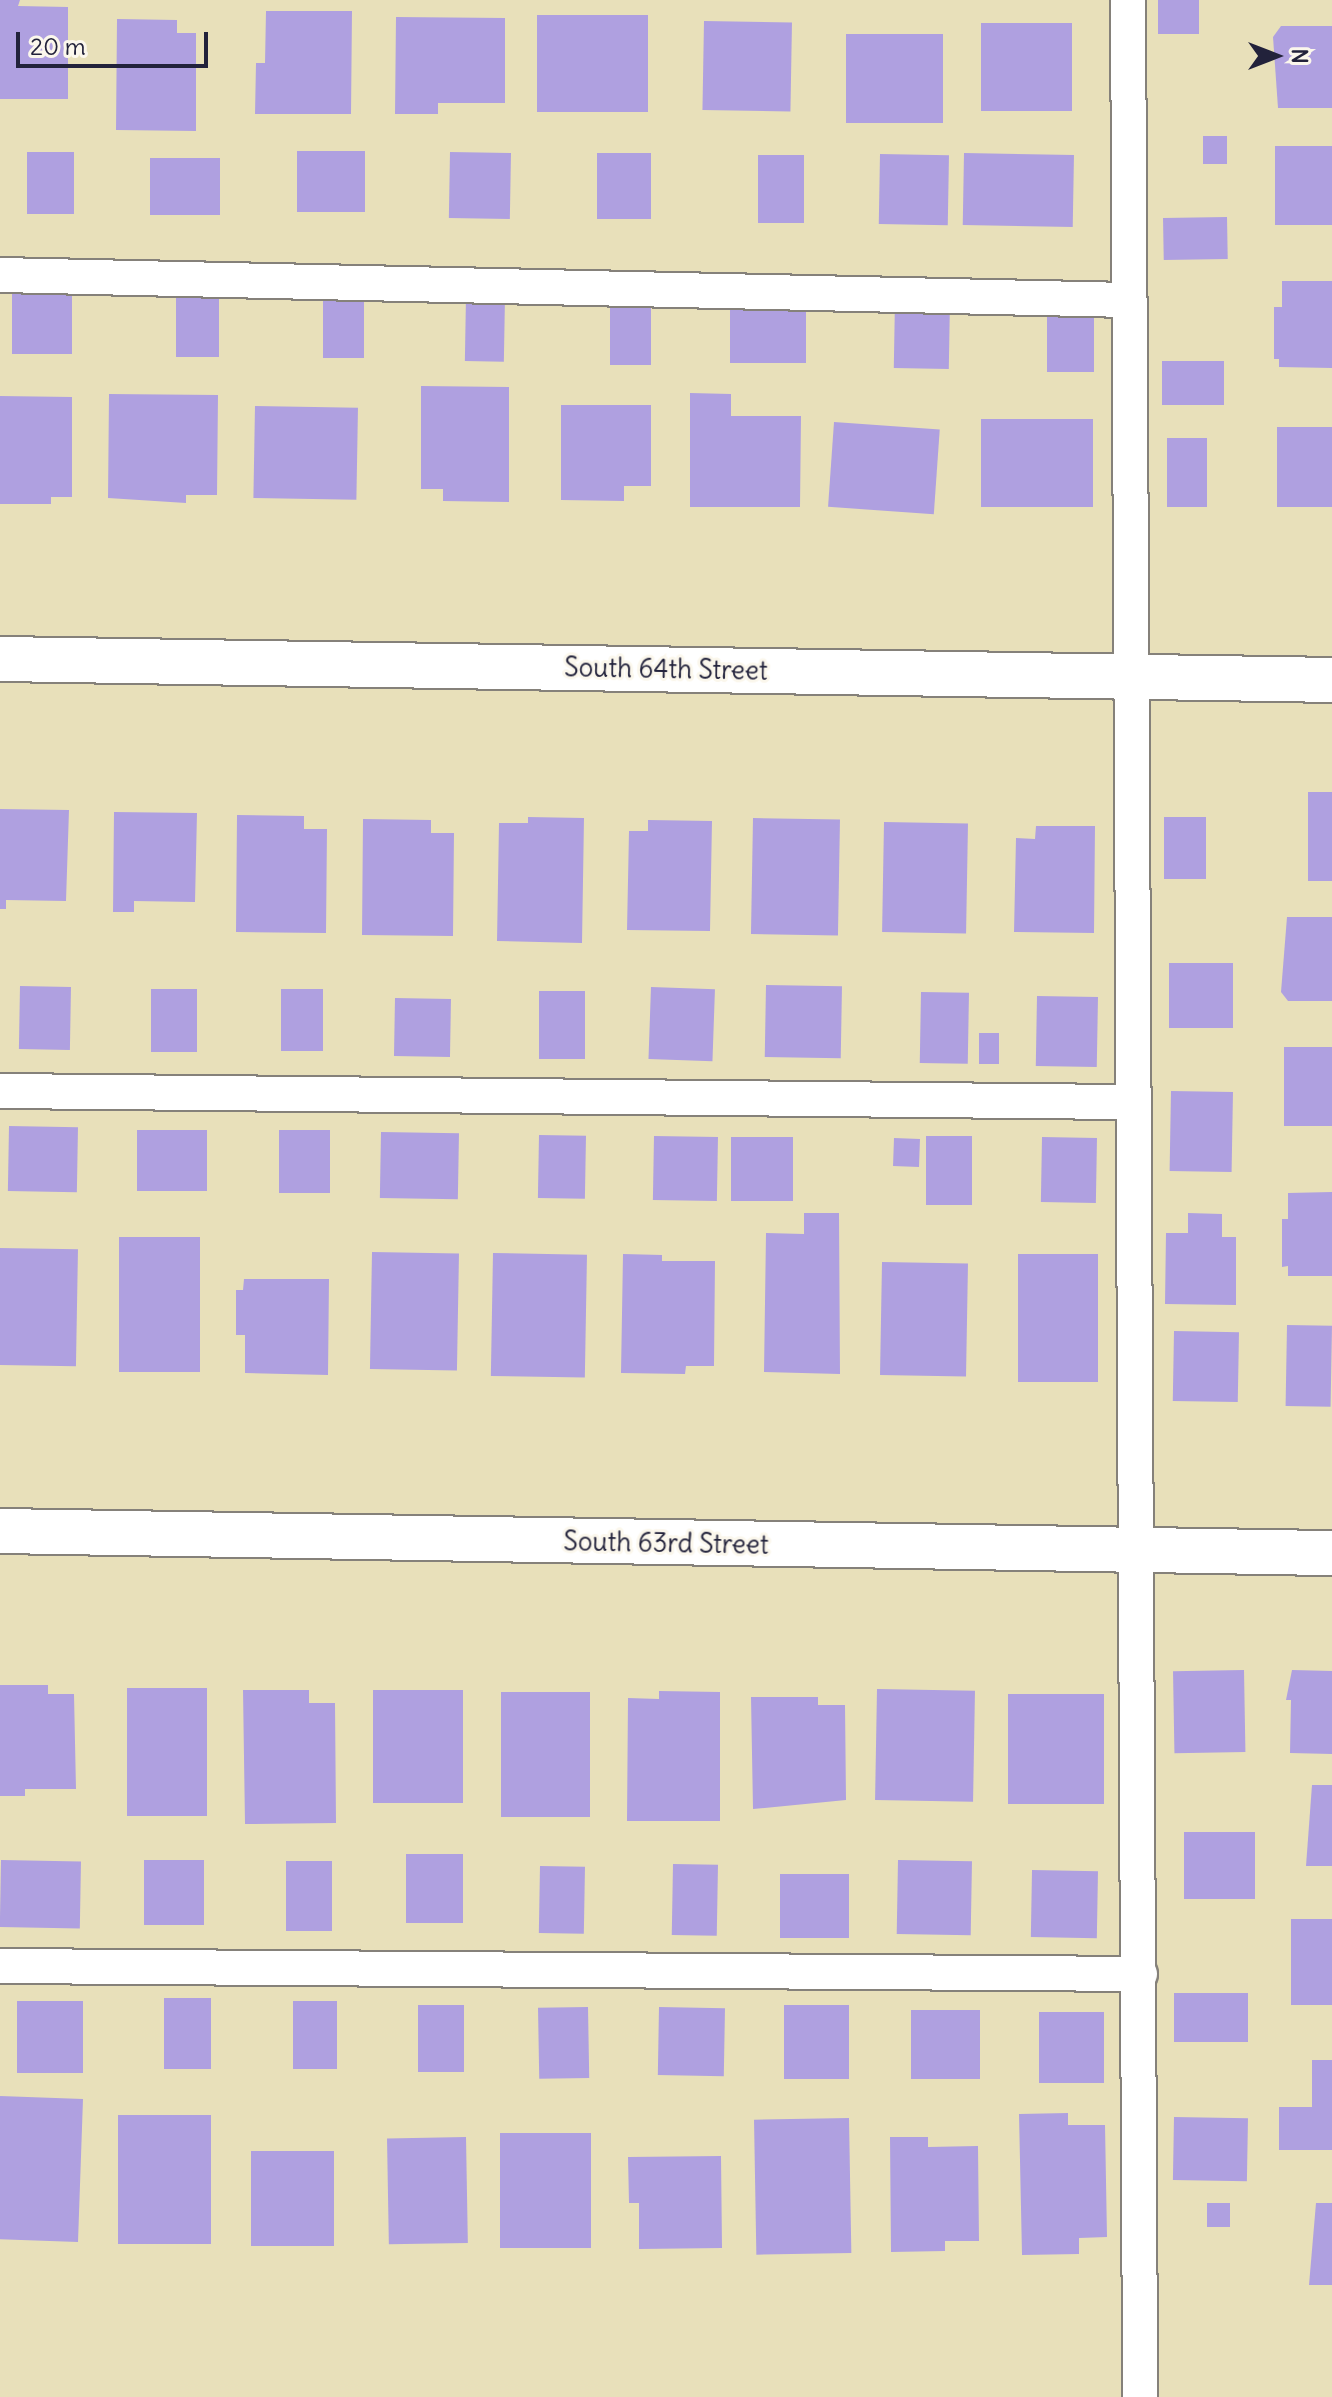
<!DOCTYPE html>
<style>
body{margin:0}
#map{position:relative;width:1332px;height:2397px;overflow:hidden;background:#e8e0ba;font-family:Delius,sans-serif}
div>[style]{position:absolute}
.building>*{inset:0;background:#afa0e0;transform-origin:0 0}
.roads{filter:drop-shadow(2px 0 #85817a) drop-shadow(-2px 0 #85817a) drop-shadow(0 2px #85817a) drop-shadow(0 -2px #85817a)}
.service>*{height:34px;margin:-17px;padding:0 17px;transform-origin:17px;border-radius:17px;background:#fff}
.minor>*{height:44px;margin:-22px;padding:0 22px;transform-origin:22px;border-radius:22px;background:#fff}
span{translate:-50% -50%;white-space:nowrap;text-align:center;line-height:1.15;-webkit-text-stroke:6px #fbf7ec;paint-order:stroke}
.street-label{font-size:26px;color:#22223b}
.north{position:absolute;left:1236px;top:16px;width:80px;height:80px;-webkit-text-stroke:6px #fbf7ec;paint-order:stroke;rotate:90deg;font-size:22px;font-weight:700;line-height:32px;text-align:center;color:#22223b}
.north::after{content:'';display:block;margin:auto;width:28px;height:36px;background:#22223b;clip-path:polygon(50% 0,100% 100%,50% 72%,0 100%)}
.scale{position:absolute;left:16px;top:32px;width:192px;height:36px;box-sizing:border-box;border:4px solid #22223b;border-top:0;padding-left:10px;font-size:24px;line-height:28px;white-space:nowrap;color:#22223b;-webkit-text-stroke:6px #fbf7ec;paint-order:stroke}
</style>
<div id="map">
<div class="building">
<i style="clip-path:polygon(0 0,20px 0,18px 6px,68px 7px,68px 99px,0 99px)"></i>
<i style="left:1158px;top:0;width:41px;height:34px"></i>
<i style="clip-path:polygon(266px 11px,352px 11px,351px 114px,255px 114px,256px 63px,265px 63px)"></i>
<i style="left:537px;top:15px;width:111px;height:97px"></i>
<i style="clip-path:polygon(396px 17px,505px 18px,505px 103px,438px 103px,438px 114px,395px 114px)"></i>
<i style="clip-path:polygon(117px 19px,177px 20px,177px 33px,196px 33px,196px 131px,116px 130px)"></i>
<i style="left:704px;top:21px;width:88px;height:89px;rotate:1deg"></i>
<i style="left:981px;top:23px;width:91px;height:88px"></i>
<i style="clip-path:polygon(1281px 26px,1332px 26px,1332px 108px,1278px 108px,1273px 37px)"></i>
<i style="left:846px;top:34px;width:97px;height:89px"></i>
<i style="left:1203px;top:136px;width:24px;height:28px"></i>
<i style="left:1275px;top:146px;width:57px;height:79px"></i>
<i style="left:297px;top:151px;width:68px;height:61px"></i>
<i style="left:27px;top:152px;width:47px;height:62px"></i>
<i style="left:450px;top:152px;width:61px;height:66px;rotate:1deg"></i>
<i style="left:597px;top:153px;width:54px;height:66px"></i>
<i style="left:964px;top:153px;width:110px;height:72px;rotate:1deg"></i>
<i style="left:880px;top:154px;width:69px;height:70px;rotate:1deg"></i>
<i style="left:758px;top:155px;width:46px;height:68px"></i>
<i style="left:150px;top:158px;width:70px;height:57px"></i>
<i style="left:1227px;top:217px;width:42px;height:64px;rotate:89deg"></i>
<i style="clip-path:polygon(1282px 281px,1332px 281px,1332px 368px,1279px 367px,1279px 359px,1274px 359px,1274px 307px,1282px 307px)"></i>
<i style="left:12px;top:288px;width:60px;height:66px"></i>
<i style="left:176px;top:291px;width:43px;height:66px"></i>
<i style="left:323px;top:292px;width:41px;height:66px"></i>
<i style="left:466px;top:296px;width:39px;height:65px;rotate:1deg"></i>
<i style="left:895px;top:299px;width:55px;height:69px;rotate:1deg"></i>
<i style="left:610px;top:301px;width:41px;height:64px"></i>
<i style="left:730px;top:302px;width:76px;height:61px"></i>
<i style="left:1047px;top:308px;width:47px;height:64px"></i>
<i style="left:1162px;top:361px;width:62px;height:44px"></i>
<i style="clip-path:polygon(421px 386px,509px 387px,509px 502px,443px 501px,443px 489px,421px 489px)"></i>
<i style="clip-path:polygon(690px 393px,731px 394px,731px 416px,801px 416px,800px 507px,690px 507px)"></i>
<i style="clip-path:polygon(109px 394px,218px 395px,217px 495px,186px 495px,186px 503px,108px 498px)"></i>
<i style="clip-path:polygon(0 396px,72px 397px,72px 497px,51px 497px,51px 504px,0 504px)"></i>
<i style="clip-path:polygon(561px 405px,651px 405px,651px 486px,624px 486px,624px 501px,561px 500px)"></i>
<i style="left:255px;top:406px;width:103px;height:92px;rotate:1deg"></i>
<i style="left:981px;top:419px;width:112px;height:88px"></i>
<i style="left:834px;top:422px;width:106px;height:85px;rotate:4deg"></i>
<i style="left:1277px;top:427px;width:55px;height:80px"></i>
<i style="left:1167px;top:438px;width:40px;height:69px"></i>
<i style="left:1308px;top:792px;width:24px;height:89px"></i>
<i style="clip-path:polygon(0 809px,69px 810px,66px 901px,6px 900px,6px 909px,0 909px)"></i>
<i style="clip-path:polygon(114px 812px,197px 813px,195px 902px,134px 901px,134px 912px,113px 912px)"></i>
<i style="clip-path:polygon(237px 815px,304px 816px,304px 829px,327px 829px,326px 933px,236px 932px)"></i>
<i style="clip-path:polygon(528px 817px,584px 818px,582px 943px,497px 941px,499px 823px,528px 823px)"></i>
<i style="left:1164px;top:817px;width:42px;height:62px"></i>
<i style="left:753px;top:818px;width:87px;height:116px;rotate:1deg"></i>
<i style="clip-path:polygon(363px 819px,431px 820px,431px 833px,454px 833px,453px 936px,362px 935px)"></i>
<i style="clip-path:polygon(648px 820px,712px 821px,710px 931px,627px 930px,629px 831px,648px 831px)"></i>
<i style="left:884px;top:822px;width:84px;height:110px;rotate:1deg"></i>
<i style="clip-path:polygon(1036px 826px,1095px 826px,1094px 933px,1014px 932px,1016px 838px,1035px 839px)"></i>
<i style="clip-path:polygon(1287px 917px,1332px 917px,1332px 1001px,1288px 1001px,1281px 992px)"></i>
<i style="left:1169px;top:963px;width:64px;height:65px"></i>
<i style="left:766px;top:985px;width:76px;height:72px;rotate:1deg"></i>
<i style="left:20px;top:986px;width:51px;height:63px;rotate:1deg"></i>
<i style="left:651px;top:987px;width:64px;height:72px;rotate:2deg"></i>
<i style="left:151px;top:989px;width:46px;height:63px"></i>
<i style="left:281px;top:989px;width:42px;height:62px"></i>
<i style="left:585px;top:991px;width:68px;height:46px;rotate:90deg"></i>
<i style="left:921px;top:992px;width:48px;height:71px;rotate:1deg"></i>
<i style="left:1037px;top:996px;width:61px;height:70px;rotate:1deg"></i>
<i style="left:395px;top:998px;width:56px;height:58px;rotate:1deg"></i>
<i style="left:979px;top:1033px;width:20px;height:31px"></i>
<i style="left:1284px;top:1047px;width:48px;height:79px"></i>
<i style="left:1171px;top:1091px;width:62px;height:80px;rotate:1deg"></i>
<i style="left:9px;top:1126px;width:69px;height:65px;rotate:1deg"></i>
<i style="left:137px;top:1130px;width:70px;height:61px"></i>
<i style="left:279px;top:1130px;width:51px;height:63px"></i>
<i style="left:381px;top:1132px;width:78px;height:66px;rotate:1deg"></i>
<i style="left:539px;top:1135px;width:47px;height:63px;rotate:1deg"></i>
<i style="left:654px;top:1136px;width:64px;height:64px;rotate:1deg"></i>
<i style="left:926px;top:1136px;width:46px;height:69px"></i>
<i style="left:731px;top:1137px;width:62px;height:64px"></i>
<i style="left:1042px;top:1137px;width:55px;height:65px;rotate:1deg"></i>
<i style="left:894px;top:1138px;width:26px;height:28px;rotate:2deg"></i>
<i style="clip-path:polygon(1332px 1192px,1332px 1276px,1288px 1276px,1288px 1266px,1282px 1267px,1282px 1219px,1288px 1219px,1288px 1193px)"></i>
<i style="clip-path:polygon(804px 1213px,839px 1213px,840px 1374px,764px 1372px,766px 1233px,804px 1234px)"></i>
<i style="clip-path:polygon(1188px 1213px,1222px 1214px,1222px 1237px,1236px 1237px,1236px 1305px,1165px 1304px,1166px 1233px,1188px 1233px)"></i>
<i style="left:119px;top:1237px;width:81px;height:135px"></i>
<i style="left:0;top:1248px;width:78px;height:117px;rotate:1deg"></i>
<i style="left:372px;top:1252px;width:87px;height:117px;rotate:1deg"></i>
<i style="left:493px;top:1253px;width:94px;height:123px;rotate:1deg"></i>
<i style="clip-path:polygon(623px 1254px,662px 1255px,662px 1261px,715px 1261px,714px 1366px,686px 1366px,685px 1374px,621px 1373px)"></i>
<i style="left:1018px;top:1254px;width:80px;height:128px"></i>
<i style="left:882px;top:1262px;width:86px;height:113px;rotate:1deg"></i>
<i style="clip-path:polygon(244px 1279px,329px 1279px,328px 1375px,245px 1373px,245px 1335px,236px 1335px,236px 1290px,243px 1290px)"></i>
<i style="left:1287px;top:1325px;width:45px;height:81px;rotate:1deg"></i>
<i style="left:1174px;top:1331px;width:65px;height:70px;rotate:1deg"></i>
<i style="left:1244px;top:1670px;width:82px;height:71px;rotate:89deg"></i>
<i style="clip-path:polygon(1292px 1670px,1332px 1671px,1332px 1754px,1290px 1753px,1291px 1700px,1286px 1700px)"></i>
<i style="clip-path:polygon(0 1685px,48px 1685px,48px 1694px,74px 1694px,76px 1789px,25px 1789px,25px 1796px,0 1796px)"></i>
<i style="left:207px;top:1688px;width:128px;height:80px;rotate:90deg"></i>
<i style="left:877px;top:1689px;width:98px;height:111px;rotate:1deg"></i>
<i style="clip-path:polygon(243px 1690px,309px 1690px,309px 1703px,335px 1703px,336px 1823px,245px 1824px)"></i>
<i style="left:373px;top:1690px;width:90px;height:113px"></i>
<i style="clip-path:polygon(659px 1691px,720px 1692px,720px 1821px,627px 1821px,628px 1698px,659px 1699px)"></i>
<i style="left:590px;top:1692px;width:125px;height:89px;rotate:90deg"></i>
<i style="left:1008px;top:1694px;width:96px;height:110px"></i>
<i style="clip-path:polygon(751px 1697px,818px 1697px,818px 1705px,845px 1705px,846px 1800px,753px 1809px)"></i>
<i style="clip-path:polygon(1312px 1785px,1332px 1785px,1332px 1866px,1306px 1866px)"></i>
<i style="left:1184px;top:1832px;width:71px;height:67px"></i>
<i style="left:406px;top:1854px;width:57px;height:69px"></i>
<i style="left:1px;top:1860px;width:80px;height:67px;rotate:1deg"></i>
<i style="left:144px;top:1860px;width:60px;height:65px"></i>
<i style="left:898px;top:1860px;width:74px;height:74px;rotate:1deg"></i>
<i style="left:286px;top:1861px;width:46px;height:70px"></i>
<i style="left:673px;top:1864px;width:45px;height:71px;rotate:1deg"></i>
<i style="left:540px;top:1866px;width:45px;height:67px;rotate:1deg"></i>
<i style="left:1032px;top:1870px;width:66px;height:67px;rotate:1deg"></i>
<i style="left:780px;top:1874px;width:69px;height:64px"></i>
<i style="left:1291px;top:1919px;width:41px;height:86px"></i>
<i style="left:1248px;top:1993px;width:49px;height:74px;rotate:90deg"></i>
<i style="left:164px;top:1998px;width:47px;height:71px"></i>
<i style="left:17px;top:2001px;width:66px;height:72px"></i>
<i style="left:293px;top:2001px;width:44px;height:68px"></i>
<i style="left:418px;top:2005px;width:46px;height:67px"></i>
<i style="left:784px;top:2005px;width:65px;height:74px"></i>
<i style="left:588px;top:2007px;width:71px;height:50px;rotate:89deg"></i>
<i style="left:659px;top:2007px;width:66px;height:68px;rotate:1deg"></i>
<i style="left:911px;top:2010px;width:69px;height:69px"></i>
<i style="left:1039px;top:2012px;width:65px;height:71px"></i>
<i style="clip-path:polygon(1312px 2060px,1332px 2060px,1332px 2150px,1279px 2150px,1279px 2107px,1312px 2107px)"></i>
<i style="left:83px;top:2099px;width:143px;height:83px;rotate:92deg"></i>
<i style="clip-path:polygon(1068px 2113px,1068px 2125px,1105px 2125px,1107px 2237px,1079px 2238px,1079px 2254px,1022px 2255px,1019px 2114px)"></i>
<i style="left:118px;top:2115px;width:93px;height:129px"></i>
<i style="left:1174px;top:2117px;width:74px;height:63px;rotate:1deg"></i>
<i style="left:849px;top:2118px;width:135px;height:95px;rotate:89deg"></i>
<i style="left:591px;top:2133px;width:115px;height:91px;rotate:90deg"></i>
<i style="left:466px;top:2137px;width:106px;height:79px;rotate:89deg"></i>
<i style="clip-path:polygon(890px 2137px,928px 2137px,928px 2147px,978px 2146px,979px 2241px,945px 2241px,945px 2251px,891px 2252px)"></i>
<i style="left:251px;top:2151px;width:83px;height:95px"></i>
<i style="clip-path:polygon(721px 2156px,722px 2248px,639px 2249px,639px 2203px,629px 2203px,628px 2157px)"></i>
<i style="left:1207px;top:2203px;width:23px;height:24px"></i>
<i style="clip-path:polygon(1316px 2203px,1332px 2203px,1332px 2285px,1309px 2285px)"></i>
</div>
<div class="roads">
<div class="service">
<i style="left:1128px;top:0;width:2397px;rotate:89.71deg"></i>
<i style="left:0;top:275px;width:1128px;rotate:1.27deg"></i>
<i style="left:0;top:1091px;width:1131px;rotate:0.56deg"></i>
<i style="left:0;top:1966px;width:1140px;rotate:0.4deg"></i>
</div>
<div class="minor">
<i style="left:0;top:659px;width:1332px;rotate:0.9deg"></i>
<i style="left:0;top:1531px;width:1332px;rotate:0.95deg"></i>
</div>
</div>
<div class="street-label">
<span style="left:666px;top:669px;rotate:1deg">South 64th Street</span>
<span style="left:666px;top:1543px;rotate:1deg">South 63rd Street</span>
</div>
<div class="north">N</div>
<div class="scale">20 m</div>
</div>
